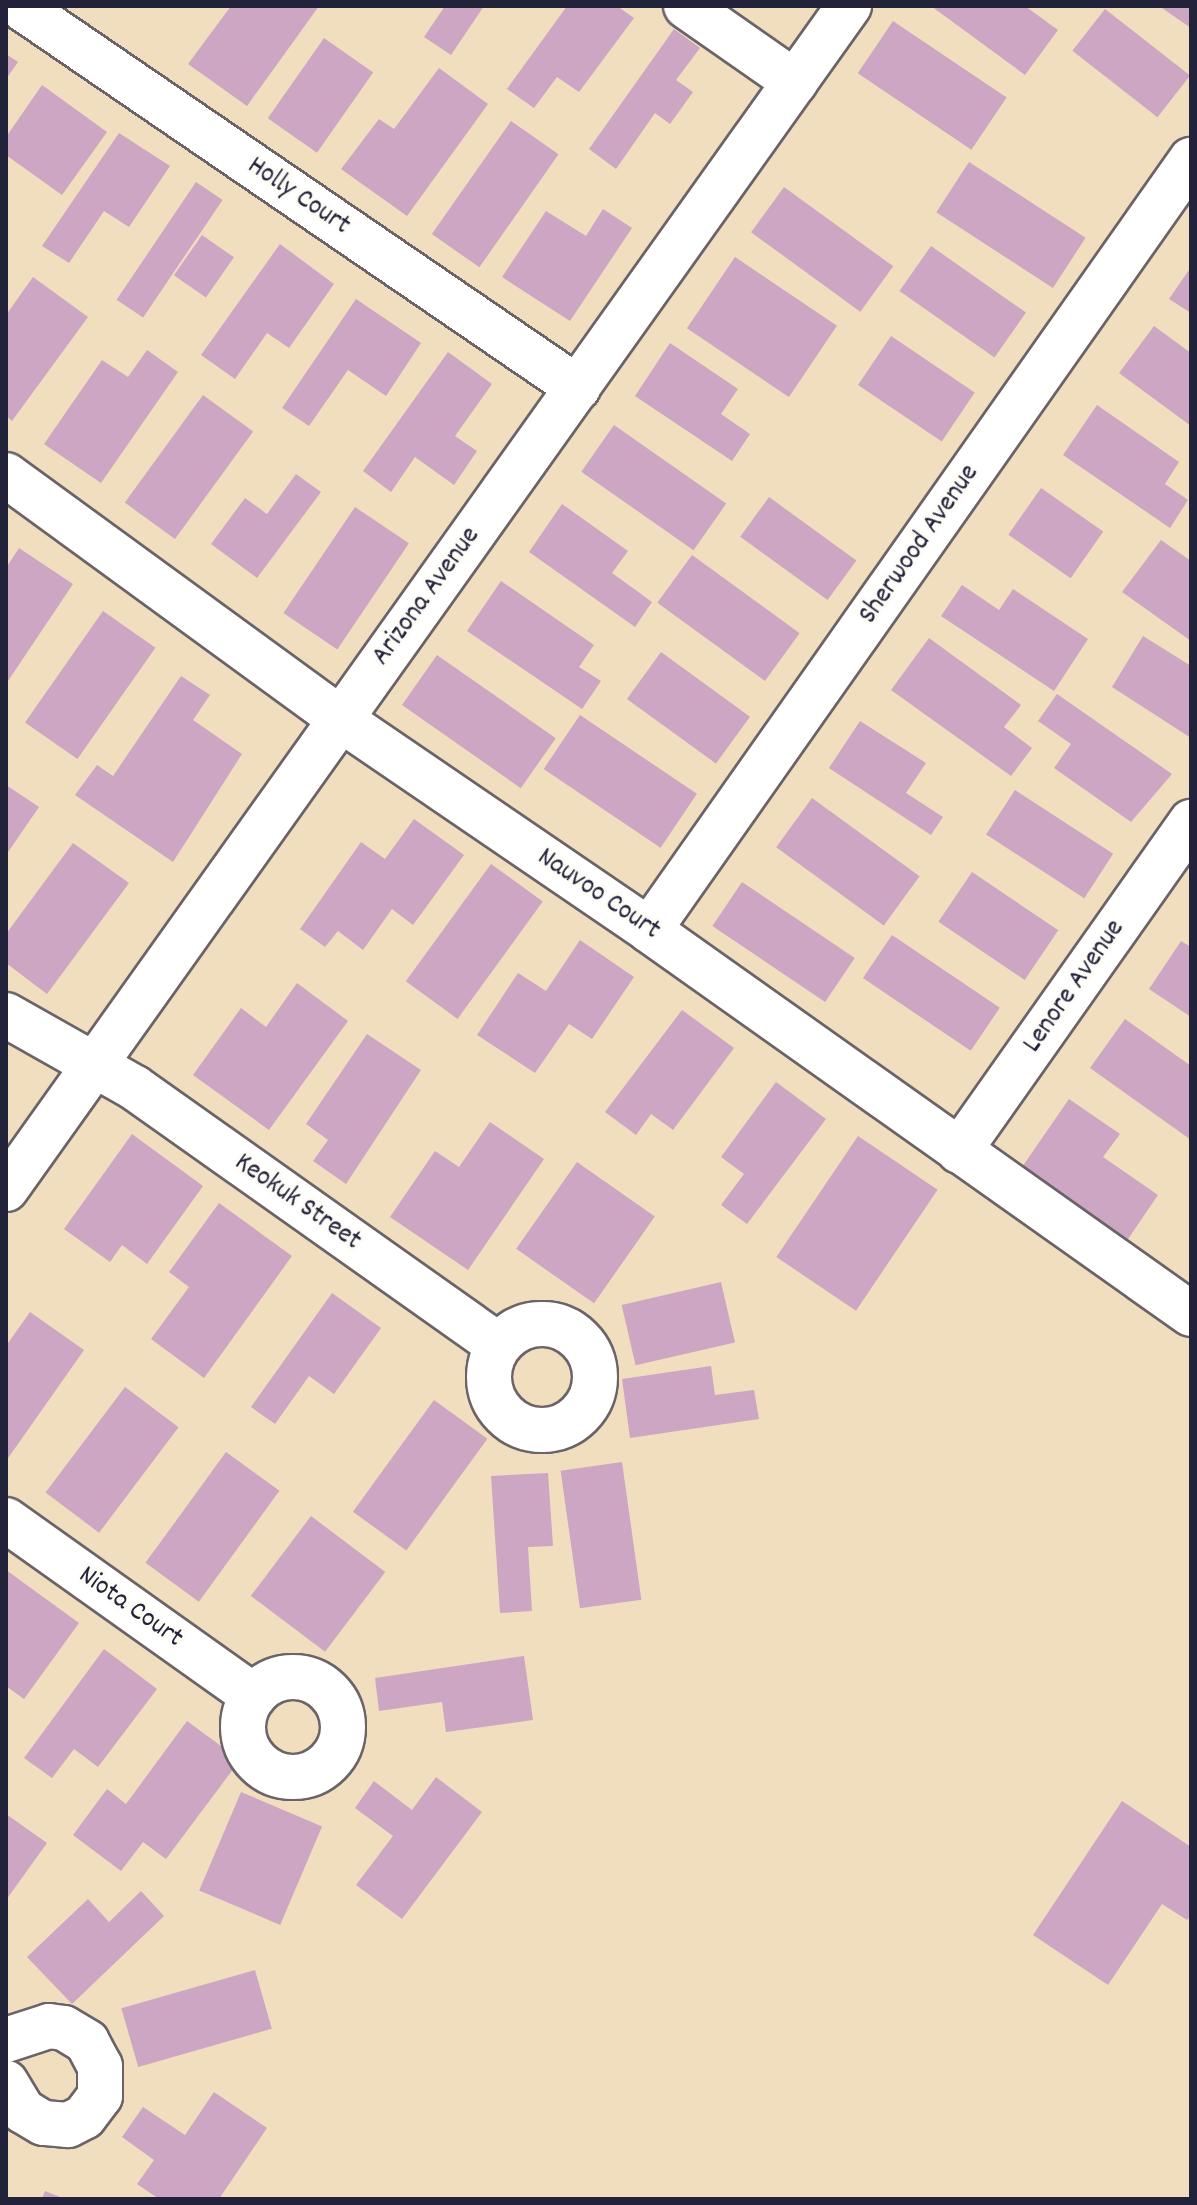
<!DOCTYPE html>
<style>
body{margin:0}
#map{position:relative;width:1197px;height:2205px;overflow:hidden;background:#f0debe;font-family:Dekko,sans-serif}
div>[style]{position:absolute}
.building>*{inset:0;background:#cda6c3;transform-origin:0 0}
.roads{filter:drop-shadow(2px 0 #6a6469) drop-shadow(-2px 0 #6a6469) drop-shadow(0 2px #6a6469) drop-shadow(0 -2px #6a6469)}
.minor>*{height:44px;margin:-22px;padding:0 22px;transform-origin:22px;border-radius:22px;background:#fff}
.minor>.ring{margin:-22px;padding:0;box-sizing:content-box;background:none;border:44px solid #fff;border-radius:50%}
span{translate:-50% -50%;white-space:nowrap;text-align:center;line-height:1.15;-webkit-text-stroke:7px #fdfcf7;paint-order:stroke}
.street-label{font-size:28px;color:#22223b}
.frame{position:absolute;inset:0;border:8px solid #22223b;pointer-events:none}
</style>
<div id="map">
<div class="building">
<i style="clip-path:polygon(231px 6px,319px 6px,247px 106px,188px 64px)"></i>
<i style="clip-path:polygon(445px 6px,484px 6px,451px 55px,424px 37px)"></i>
<i style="clip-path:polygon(567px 6px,617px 6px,634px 18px,579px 92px,557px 77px,534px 108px,507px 89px)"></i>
<i style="clip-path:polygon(931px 6px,1025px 6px,1058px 30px,1025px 75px)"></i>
<i style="clip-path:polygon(1159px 6px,1191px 6px,1191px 28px)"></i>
<i style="left:1105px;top:9px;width:108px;height:53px;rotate:38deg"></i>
<i style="left:893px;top:21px;width:137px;height:63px;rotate:34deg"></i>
<i style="clip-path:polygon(674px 29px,700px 48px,676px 80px,693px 92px,670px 124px,655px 113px,616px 169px,589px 149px)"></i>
<i style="left:324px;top:38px;width:60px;height:98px;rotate:35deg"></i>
<i style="clip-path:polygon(6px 54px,18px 62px,6px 79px)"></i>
<i style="clip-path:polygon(439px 68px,488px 104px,407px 216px,341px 169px,379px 119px,394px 129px)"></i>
<i style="clip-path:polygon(42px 85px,107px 132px,62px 195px,6px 155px,6px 137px)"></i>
<i style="left:511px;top:121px;width:58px;height:138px;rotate:35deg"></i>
<i style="clip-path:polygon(119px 133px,170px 166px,129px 227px,104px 211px,69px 263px,42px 246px)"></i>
<i style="left:969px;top:162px;width:139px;height:60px;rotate:33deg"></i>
<i style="left:196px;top:182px;width:32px;height:142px;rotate:34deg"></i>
<i style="left:784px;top:187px;width:135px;height:56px;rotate:36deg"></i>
<i style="clip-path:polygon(603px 209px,632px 228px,570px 321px,502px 277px,546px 211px,586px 236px)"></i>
<i style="left:202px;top:235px;width:39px;height:49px;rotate:35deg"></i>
<i style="clip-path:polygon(280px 244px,334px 284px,289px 348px,267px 333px,235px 379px,201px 355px)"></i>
<i style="left:931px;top:246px;width:116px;height:55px;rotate:35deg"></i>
<i style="left:735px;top:257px;width:123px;height:86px;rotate:34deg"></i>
<i style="clip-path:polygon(1191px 267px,1191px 313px,1169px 299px)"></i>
<i style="clip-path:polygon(33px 277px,88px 317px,12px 421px,6px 416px,6px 315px)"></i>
<i style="clip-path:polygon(356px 299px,421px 343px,386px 396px,348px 370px,309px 426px,282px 408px)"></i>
<i style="clip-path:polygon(1154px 326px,1191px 353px,1191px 426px,1119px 373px)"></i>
<i style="left:891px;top:336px;width:101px;height:59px;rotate:34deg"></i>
<i style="clip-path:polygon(670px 343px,738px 389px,721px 414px,750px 434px,732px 461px,635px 396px)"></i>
<i style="clip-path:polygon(147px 350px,178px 372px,101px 483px,44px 444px,102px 360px,128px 377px)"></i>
<i style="clip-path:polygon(448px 352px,492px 384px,455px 436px,477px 451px,454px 485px,415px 457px,391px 492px,363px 471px)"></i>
<i style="left:203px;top:395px;width:62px;height:133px;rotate:36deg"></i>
<i style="clip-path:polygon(1097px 405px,1179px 462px,1165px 484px,1188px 500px,1170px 528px,1063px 455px)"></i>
<i style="left:614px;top:425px;width:137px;height:57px;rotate:35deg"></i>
<i style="clip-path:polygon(296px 474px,321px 492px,257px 578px,211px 544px,245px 498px,267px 514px)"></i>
<i style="left:1041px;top:488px;width:76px;height:57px;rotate:35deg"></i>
<i style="left:769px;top:497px;width:108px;height:49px;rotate:36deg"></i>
<i style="clip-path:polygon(562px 504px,628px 551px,612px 573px,652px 602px,635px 627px,529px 552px)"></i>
<i style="left:355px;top:507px;width:65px;height:128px;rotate:34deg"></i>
<i style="clip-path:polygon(1161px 540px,1191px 561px,1191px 641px,1122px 592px)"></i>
<i style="clip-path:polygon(19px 548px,73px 584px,6px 684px,6px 568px)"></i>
<i style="left:692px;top:555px;width:133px;height:59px;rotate:36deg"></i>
<i style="clip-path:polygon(501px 581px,594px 645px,579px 667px,601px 681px,582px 709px,467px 631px)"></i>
<i style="clip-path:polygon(962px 585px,999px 610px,1013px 589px,1088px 639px,1054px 691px,941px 616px)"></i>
<i style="left:103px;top:611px;width:64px;height:136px;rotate:35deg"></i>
<i style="clip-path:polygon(1143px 636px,1191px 666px,1191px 738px,1112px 687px)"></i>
<i style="clip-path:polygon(929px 638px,1021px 705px,1004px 727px,1032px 748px,1011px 776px,891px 690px)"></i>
<i style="left:661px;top:652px;width:110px;height:58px;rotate:36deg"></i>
<i style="left:437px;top:655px;width:145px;height:61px;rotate:35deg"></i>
<i style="clip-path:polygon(181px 676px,210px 695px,193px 720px,242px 754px,173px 862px,75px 795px,97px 765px,113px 776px)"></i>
<i style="clip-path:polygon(1057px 694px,1172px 774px,1131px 822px,1054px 768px,1071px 744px,1038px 721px)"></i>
<i style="left:580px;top:715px;width:141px;height:65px;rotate:34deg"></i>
<i style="clip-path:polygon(860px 721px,926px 763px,906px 793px,943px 817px,931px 835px,829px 768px)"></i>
<i style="clip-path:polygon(6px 785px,39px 807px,6px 855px)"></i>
<i style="left:1015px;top:790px;width:117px;height:53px;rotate:33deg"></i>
<i style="left:812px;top:798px;width:133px;height:61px;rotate:36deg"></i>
<i style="clip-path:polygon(414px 819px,464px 855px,413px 925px,392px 909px,363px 950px,338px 931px,325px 947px,300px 929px,361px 842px,385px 859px)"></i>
<i style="clip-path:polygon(73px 843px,129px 883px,47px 994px,6px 963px,6px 934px)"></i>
<i style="left:491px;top:864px;width:64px;height:145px;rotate:36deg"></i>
<i style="left:972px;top:872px;width:104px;height:60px;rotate:34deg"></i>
<i style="left:742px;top:882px;width:136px;height:53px;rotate:34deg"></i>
<i style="left:892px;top:935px;width:130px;height:52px;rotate:34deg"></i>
<i style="clip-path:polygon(580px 940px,634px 977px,592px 1039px,569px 1024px,535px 1073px,477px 1035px,518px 973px,546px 991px)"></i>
<i style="clip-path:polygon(1181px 941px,1191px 947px,1191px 1017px,1149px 989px)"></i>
<i style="clip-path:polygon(297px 983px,348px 1021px,269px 1130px,193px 1075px,241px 1008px,266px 1027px)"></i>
<i style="clip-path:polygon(682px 1010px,734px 1048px,673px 1130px,651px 1114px,636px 1135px,605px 1112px)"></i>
<i style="clip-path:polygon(1125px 1019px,1191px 1066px,1191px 1140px,1090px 1068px)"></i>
<i style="clip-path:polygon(367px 1034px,421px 1070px,346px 1184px,313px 1161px,328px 1140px,306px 1124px)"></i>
<i style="clip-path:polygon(776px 1082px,826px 1119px,747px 1224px,721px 1205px,744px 1174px,721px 1157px)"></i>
<i style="clip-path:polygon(1069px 1099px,1120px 1134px,1103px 1157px,1158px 1195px,1126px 1242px,1020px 1170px)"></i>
<i style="clip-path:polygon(490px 1122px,544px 1159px,468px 1270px,390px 1217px,435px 1151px,459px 1167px)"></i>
<i style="clip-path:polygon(132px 1134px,203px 1186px,147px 1264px,122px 1245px,110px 1262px,64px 1229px)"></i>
<i style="left:858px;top:1136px;width:96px;height:146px;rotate:34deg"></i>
<i style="left:577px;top:1162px;width:95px;height:106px;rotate:35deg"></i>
<i style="clip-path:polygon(219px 1203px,292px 1256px,204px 1378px,151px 1339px,189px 1287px,169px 1272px)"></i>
<i style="left:721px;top:1282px;width:62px;height:102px;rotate:77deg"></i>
<i style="clip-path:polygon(332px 1293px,381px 1328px,334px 1394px,309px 1376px,275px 1424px,251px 1407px)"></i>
<i style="clip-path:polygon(30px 1312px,84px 1350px,6px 1461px,6px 1346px)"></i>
<i style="clip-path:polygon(711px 1366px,715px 1395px,754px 1390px,759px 1419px,630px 1438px,622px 1379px)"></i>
<i style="left:125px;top:1387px;width:67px;height:132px;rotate:37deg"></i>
<i style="left:434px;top:1400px;width:66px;height:138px;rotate:36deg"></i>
<i style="left:226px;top:1452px;width:66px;height:137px;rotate:36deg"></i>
<i style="left:622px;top:1462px;width:139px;height:62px;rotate:82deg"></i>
<i style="clip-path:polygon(548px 1473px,553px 1546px,528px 1547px,532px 1611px,500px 1613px,491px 1476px)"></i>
<i style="left:311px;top:1516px;width:93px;height:100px;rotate:37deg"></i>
<i style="clip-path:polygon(6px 1570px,79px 1623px,24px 1699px,6px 1686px)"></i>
<i style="clip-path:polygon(104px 1649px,157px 1689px,98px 1767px,74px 1749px,52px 1778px,24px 1758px)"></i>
<i style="clip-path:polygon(524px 1656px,533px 1720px,446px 1732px,442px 1702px,379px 1711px,375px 1678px)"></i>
<i style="clip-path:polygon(187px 1721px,240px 1760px,166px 1859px,143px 1842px,121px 1871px,73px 1835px,107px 1789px,126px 1804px)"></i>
<i style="clip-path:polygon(436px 1777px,482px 1812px,402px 1919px,356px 1885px,393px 1836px,355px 1808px,374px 1781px,412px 1810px)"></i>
<i style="left:241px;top:1792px;width:88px;height:107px;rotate:23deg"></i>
<i style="clip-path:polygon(1122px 1801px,1191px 1847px,1191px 1915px,1187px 1920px,1162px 1904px,1108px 1985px,1033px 1935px)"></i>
<i style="clip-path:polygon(6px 1814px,47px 1843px,6px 1900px)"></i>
<i style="clip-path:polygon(141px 1891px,164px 1916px,72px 2004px,27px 1957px,88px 1899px,109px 1922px)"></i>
<i style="left:255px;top:1970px;width:61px;height:139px;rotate:74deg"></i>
<i style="clip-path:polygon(214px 2092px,267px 2128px,219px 2199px,159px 2199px,137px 2184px,154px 2160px,122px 2137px,143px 2107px,185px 2135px)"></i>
<i style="clip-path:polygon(45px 2191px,65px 2199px,42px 2199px)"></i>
</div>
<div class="roads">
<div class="minor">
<i style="left:19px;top:6px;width:677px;rotate:34.35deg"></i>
<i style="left:686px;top:6px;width:133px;rotate:34.9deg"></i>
<i style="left:6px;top:475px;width:414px;rotate:36.1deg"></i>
<i style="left:340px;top:719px;width:374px;rotate:34.3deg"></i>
<i style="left:649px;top:930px;width:664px;rotate:35.32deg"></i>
<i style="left:649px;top:930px;width:942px;rotate:-54.86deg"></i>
<i style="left:6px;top:1015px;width:148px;rotate:29.5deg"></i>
<i style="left:135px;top:1088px;width:445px;rotate:35.3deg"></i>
<i style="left:959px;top:1151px;width:403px;rotate:-54.8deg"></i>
<i style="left:6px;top:1189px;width:1453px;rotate:-54.53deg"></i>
<i class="ring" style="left:489px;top:1324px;width:62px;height:62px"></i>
<i style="left:6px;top:1520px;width:304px;rotate:35.4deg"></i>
<i class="ring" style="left:243px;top:1677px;width:56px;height:56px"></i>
<i style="left:6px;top:2040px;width:45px;rotate:-18deg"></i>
<i style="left:49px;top:2026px;width:15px;rotate:8deg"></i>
<i style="left:64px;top:2028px;width:27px;rotate:31deg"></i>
<i style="left:87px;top:2042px;width:27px;rotate:62deg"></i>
<i style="left:100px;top:2066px;width:30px;rotate:90deg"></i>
<i style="left:100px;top:2096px;width:26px;rotate:127deg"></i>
<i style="left:84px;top:2117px;width:18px;rotate:153deg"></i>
<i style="left:68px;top:2125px;width:25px;rotate:-175deg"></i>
<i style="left:43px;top:2123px;width:23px;rotate:-149deg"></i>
<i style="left:23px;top:2111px;width:33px;rotate:-121deg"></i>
</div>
</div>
<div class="street-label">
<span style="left:298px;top:197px;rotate:34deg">Holly Court</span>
<span style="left:920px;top:545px;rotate:-55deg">Sherwood Avenue</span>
<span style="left:427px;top:597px;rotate:-54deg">Arizona Avenue</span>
<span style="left:598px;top:895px;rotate:34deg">Nauvoo Court</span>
<span style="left:1075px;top:987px;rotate:-55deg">Lenore Avenue</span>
<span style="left:297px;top:1203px;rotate:35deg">Keokuk Street</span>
<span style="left:130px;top:1608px;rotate:35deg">Niota Court</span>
</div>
<div class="frame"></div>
</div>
